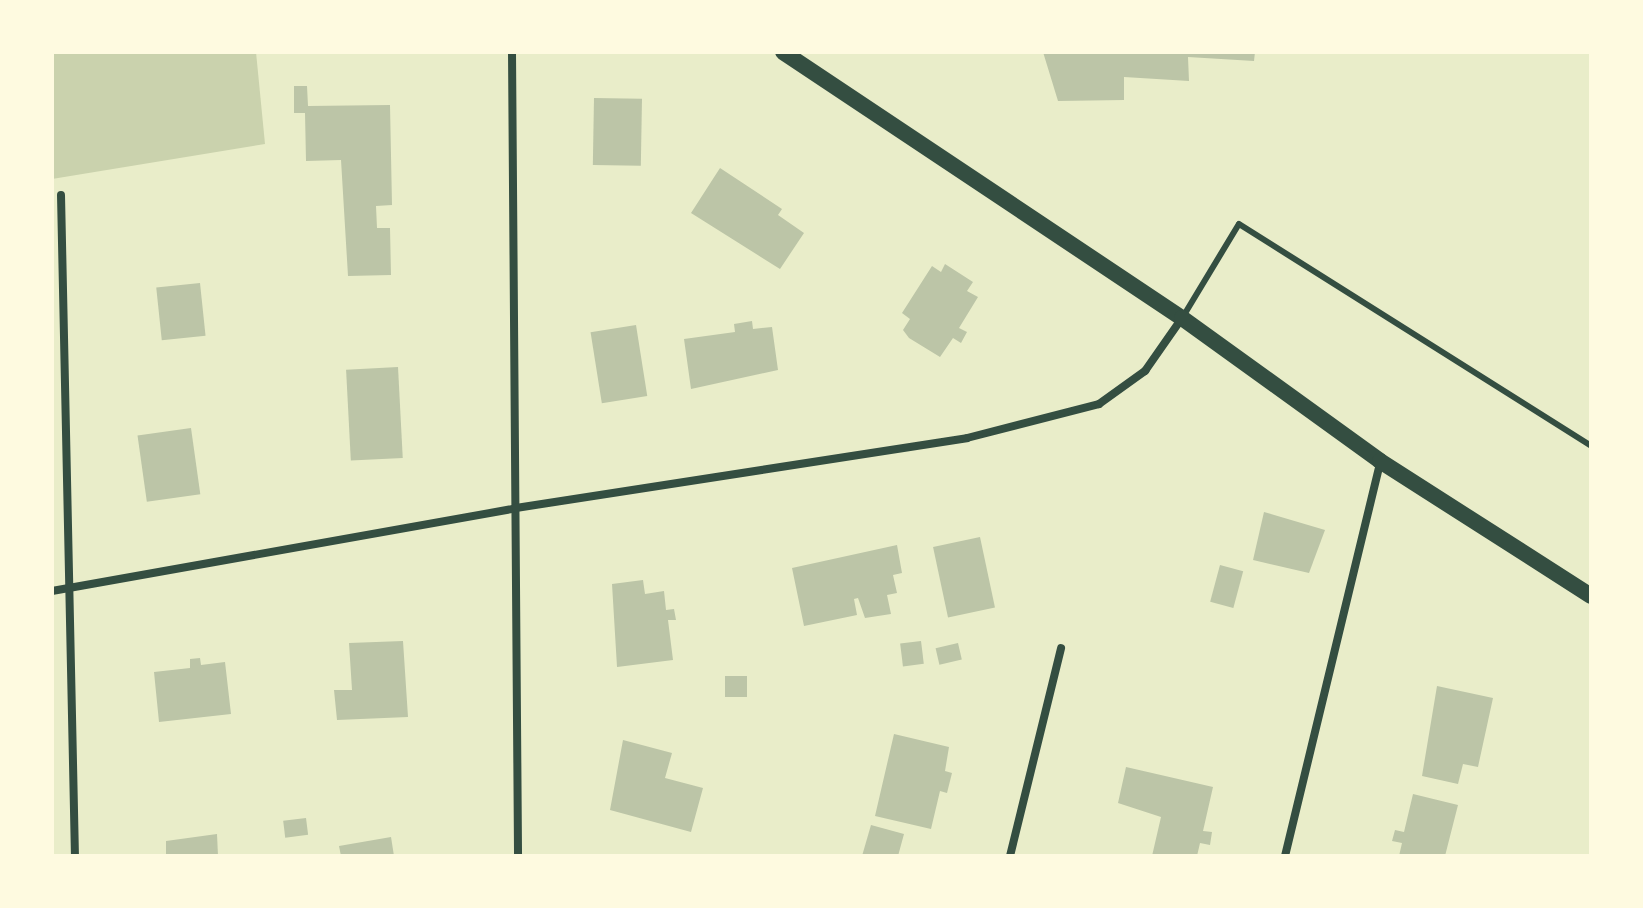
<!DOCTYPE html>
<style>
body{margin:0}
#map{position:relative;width:1643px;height:908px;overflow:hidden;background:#e9edc9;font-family:"Open Sans",sans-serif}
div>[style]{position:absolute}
.green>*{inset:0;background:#cad2ad}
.building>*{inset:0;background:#bcc5a7;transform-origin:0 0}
.service>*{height:6px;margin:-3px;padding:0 3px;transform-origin:3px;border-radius:3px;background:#344e41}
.minor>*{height:8px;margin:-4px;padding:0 4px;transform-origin:4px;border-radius:4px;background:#344e41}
.secondary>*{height:16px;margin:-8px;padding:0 8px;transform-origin:8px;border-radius:8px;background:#344e41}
span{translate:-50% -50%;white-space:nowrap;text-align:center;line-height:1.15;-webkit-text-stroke:6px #fefae0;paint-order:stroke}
.frame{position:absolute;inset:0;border:54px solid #fefae0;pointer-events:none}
</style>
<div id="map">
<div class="green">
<i style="clip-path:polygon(52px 52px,256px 52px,265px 144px,52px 179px)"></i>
</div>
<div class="building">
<i style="clip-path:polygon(1043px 52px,1255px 52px,1254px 61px,1188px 57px,1189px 81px,1124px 77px,1124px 100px,1058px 101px)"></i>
<i style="clip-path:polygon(294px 86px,307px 86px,308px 106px,390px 105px,392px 205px,376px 206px,377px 228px,390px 228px,391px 275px,348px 276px,341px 160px,306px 161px,305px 113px,294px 113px)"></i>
<i style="left:594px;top:98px;width:48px;height:67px;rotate:1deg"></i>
<i style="clip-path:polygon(720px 168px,782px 209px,778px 215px,804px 233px,780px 269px,691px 213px)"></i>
<i style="clip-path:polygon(945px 264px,973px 282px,967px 291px,978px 297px,959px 328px,967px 332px,961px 343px,953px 338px,940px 357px,909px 338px,903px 330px,910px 319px,902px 313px,932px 266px,941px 272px)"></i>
<i style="left:200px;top:283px;width:53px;height:44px;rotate:84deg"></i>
<i style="clip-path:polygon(752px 321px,753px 329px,772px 327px,778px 370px,691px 389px,684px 339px,735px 332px,734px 324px)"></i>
<i style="left:636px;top:325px;width:72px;height:46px;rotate:81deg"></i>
<i style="left:398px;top:367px;width:91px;height:52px;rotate:87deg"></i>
<i style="left:191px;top:428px;width:67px;height:54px;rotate:82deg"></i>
<i style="clip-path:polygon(1264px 512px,1325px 530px,1309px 573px,1253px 560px)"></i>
<i style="left:980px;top:537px;width:72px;height:48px;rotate:78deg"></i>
<i style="clip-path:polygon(897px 545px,902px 573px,893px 575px,897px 593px,887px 595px,891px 614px,865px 618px,858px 598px,854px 599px,857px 615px,804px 626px,792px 568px)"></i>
<i style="left:1220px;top:565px;width:24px;height:38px;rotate:15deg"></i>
<i style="clip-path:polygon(643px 580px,645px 594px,664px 591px,666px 610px,674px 609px,676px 620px,668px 620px,673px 660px,617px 667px,612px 584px)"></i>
<i style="clip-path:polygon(403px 641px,408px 717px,337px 720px,334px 690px,352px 690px,349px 643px)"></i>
<i style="left:921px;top:641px;width:23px;height:21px;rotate:83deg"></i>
<i style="left:958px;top:643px;width:17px;height:23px;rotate:77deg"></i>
<i style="clip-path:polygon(200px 658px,201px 665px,225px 662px,231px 714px,159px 722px,154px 672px,190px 668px,190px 659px)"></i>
<i style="left:725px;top:676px;width:22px;height:21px"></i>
<i style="clip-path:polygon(1437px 686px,1493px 698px,1478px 767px,1463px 764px,1458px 784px,1422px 776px)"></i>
<i style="clip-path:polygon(894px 734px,949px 747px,945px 771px,952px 773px,947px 793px,940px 791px,931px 829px,875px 816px)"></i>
<i style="clip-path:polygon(623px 740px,672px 753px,665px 778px,703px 788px,691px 832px,610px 810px)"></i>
<i style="clip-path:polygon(1126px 767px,1213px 787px,1203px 831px,1212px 832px,1210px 845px,1200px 843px,1197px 856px,1152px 856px,1161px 817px,1118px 803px)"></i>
<i style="clip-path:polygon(1413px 794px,1458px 805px,1445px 856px,1399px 856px,1402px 843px,1392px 841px,1395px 830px,1404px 832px)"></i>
<i style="left:306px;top:818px;width:17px;height:23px;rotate:83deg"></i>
<i style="clip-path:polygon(871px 825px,904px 834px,898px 856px,862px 856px)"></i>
<i style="clip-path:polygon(217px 834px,218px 856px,166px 856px,166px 841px)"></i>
<i style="clip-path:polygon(391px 837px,394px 856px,341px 856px,339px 846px)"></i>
</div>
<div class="service">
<i style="left:1184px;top:315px;width:106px;rotate:-58.9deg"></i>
<i style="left:1239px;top:224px;width:416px;rotate:32.2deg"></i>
</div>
<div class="minor">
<i style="left:512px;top:52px;width:804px;rotate:89.57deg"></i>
<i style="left:61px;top:195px;width:661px;rotate:88.79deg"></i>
<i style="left:52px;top:591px;width:471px;rotate:-10.1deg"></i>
<i style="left:516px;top:508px;width:456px;rotate:-8.8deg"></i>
<i style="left:967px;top:438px;width:136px;rotate:-14.4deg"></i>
<i style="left:1099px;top:404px;width:57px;rotate:-35.7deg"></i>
<i style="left:1145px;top:371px;width:65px;rotate:-55.1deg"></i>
<i style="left:1010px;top:856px;width:214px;rotate:-76.2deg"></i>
<i style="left:1285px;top:856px;width:405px;rotate:-76.4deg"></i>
</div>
<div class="secondary">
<i style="left:783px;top:52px;width:480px;rotate:33.7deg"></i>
<i style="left:1182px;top:318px;width:244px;rotate:35.8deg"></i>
<i style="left:1380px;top:461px;width:250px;rotate:32.6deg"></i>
</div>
<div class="frame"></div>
</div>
